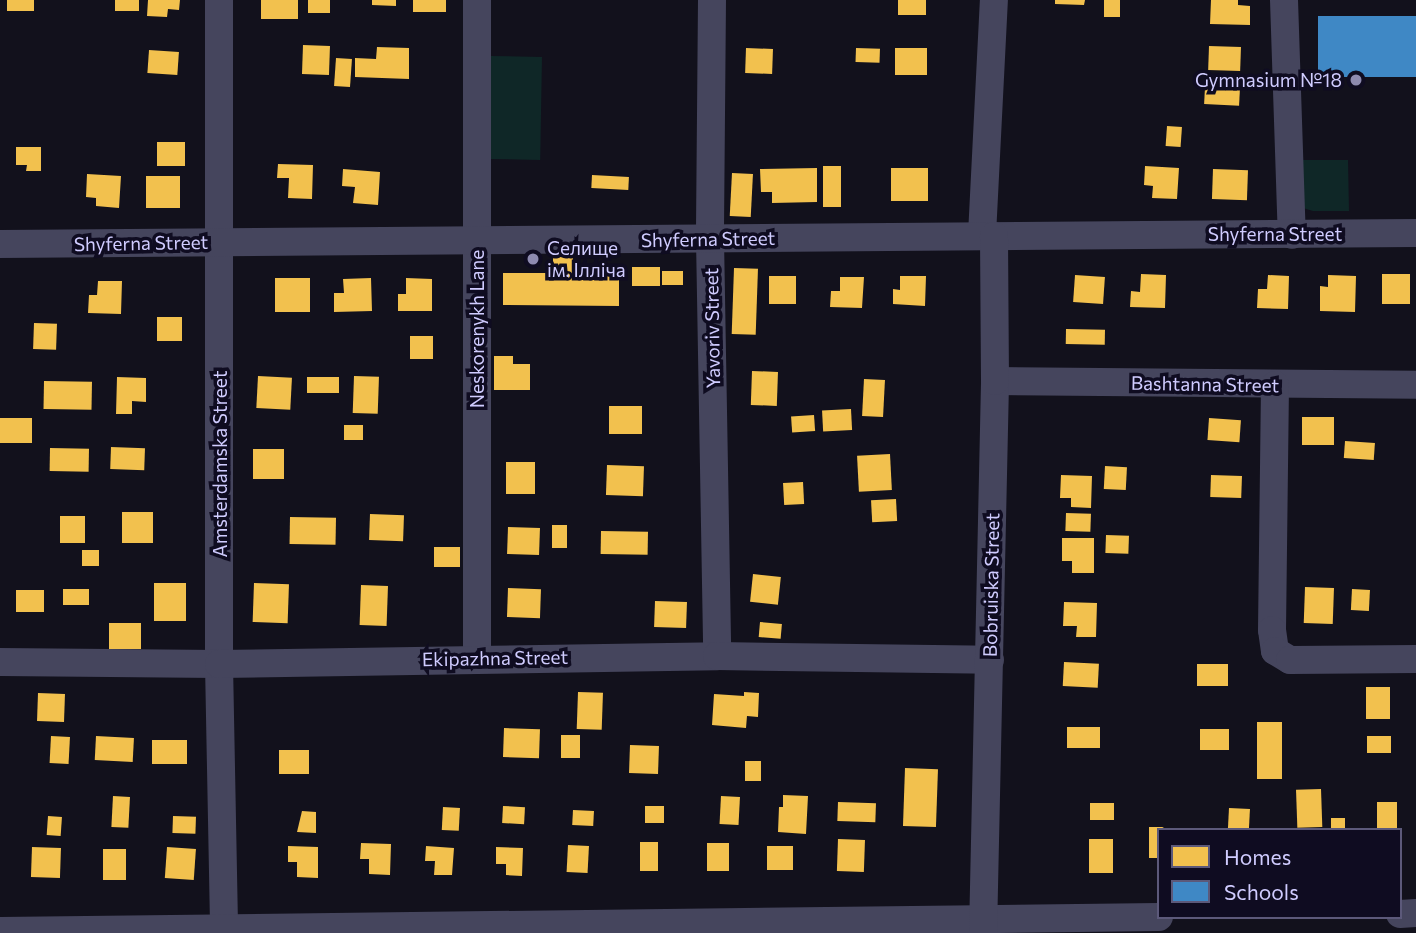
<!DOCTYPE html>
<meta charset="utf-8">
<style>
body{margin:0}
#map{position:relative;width:1416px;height:933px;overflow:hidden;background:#12111c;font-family:Commissioner,sans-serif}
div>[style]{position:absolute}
.green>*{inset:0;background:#0f2727;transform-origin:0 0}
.homes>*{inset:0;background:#f2c14e;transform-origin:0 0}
.schools>*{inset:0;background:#3f88c5;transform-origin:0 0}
.minor>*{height:28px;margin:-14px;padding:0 14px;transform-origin:14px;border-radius:14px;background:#45455d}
.dots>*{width:19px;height:19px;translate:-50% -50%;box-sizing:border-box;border:4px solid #0f0c21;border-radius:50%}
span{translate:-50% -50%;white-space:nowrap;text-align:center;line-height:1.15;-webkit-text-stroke:7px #0f0c21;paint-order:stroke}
.poi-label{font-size:19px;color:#d0ccff}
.right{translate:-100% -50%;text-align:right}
.left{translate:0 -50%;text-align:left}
.street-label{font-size:19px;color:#d0ccff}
.legend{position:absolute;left:1157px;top:828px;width:245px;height:91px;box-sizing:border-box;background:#0f0c21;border:2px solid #5c597a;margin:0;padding:9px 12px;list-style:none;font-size:21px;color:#d0ccff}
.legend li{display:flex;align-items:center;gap:14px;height:35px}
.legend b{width:35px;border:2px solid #5c597a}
</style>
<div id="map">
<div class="green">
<i style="left:490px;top:56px;width:52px;height:103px;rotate:1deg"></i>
<i style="clip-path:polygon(1298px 160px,1348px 160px,1349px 211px,1313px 211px,1303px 208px)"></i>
</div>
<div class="homes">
<i style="left:7px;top:0;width:27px;height:11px"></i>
<i style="left:115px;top:0;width:24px;height:11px"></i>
<i style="clip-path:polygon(148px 0,180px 0,179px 10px,168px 9px,167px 17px,147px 16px)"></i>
<i style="left:261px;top:0;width:37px;height:19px"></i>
<i style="left:308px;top:0;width:22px;height:13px"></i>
<i style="clip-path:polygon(372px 0,396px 0,396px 6px,372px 5px)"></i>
<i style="left:413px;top:0;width:33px;height:12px"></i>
<i style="left:898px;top:0;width:28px;height:15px"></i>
<i style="clip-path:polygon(1055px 0,1085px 0,1084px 5px,1055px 4px)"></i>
<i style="left:1104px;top:0;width:16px;height:17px"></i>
<i style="clip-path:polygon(1211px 0,1238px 0,1238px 5px,1250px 6px,1250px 25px,1210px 24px)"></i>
<i style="left:303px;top:45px;width:27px;height:29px;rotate:2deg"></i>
<i style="left:1209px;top:46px;width:32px;height:24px;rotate:2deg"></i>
<i style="clip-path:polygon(377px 47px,409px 48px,409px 79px,355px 77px,355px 58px,376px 59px)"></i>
<i style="left:746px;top:48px;width:27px;height:25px;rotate:2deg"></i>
<i style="left:856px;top:48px;width:24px;height:14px;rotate:2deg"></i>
<i style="left:895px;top:48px;width:32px;height:27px"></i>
<i style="left:149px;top:50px;width:30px;height:23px;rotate:4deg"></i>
<i style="left:336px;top:58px;width:16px;height:28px;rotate:4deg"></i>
<i style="left:1205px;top:87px;width:35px;height:17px;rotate:3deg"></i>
<i style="left:1167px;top:126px;width:15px;height:20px;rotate:4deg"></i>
<i style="left:157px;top:142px;width:28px;height:24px"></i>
<i style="clip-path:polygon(16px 147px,41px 147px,41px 171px,26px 171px,27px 165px,16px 165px)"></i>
<i style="clip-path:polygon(278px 164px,313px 165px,312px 199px,288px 198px,289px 178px,277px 178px)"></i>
<i style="left:841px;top:166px;width:41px;height:18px;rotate:90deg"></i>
<i style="clip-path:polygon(1145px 166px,1179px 168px,1177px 199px,1152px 198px,1153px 186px,1144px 185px)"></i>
<i style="clip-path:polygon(817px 168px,817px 202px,772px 203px,772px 192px,761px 192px,760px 169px)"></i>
<i style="left:928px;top:168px;width:33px;height:37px;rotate:90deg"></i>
<i style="clip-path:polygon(343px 169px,380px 172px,378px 205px,353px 203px,355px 187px,342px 186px)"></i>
<i style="left:1213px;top:169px;width:35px;height:30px;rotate:2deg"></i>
<i style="left:732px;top:173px;width:21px;height:43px;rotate:3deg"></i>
<i style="clip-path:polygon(87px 174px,121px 176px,119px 208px,96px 206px,96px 198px,86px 197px)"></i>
<i style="left:592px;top:175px;width:37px;height:13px;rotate:3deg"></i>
<i style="left:146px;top:176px;width:34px;height:32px"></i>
<i style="clip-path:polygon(553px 257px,573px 257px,573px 274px,619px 274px,619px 306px,503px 305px,503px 273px,553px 273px)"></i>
<i style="left:632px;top:267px;width:28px;height:19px"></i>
<i style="left:734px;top:268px;width:24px;height:66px;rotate:2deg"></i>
<i style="left:662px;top:271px;width:21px;height:14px"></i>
<i style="clip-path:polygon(1141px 274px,1166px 275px,1165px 308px,1130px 307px,1131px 291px,1140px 292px)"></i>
<i style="left:1382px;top:274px;width:28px;height:30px"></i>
<i style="left:1075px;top:275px;width:30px;height:27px;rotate:4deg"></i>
<i style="clip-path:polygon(1268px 275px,1289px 276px,1288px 309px,1257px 308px,1258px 289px,1267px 289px)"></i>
<i style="clip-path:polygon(1328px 275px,1356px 276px,1355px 312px,1320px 311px,1320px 286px,1328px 287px)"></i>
<i style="left:769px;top:276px;width:27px;height:28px"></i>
<i style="clip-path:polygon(900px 276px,926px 276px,925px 306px,893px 304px,893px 289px,900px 290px)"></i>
<i style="clip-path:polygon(840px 277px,864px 277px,862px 308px,830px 307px,831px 291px,840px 291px)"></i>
<i style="left:275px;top:278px;width:35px;height:34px"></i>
<i style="clip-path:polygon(371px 278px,372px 311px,334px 312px,334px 293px,344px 293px,343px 279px)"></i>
<i style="clip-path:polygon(406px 278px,432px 279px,432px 311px,398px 311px,398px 294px,406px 294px)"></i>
<i style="clip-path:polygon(98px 281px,122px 281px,121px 314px,88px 313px,89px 295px,97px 295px)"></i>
<i style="left:157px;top:317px;width:25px;height:24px"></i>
<i style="left:34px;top:323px;width:23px;height:26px;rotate:2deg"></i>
<i style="left:1066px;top:329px;width:39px;height:15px;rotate:1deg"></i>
<i style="left:410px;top:336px;width:23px;height:23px"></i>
<i style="clip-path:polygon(494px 356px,513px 356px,513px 364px,530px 364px,530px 390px,494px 390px)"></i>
<i style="left:752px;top:371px;width:26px;height:34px;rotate:2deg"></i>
<i style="left:258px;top:376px;width:34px;height:32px;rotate:3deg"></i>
<i style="left:354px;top:376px;width:25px;height:37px;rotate:2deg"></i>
<i style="clip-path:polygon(117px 377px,146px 378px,146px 402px,132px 401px,132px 414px,116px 414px)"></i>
<i style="left:307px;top:377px;width:32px;height:16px"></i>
<i style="left:864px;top:379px;width:21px;height:37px;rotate:3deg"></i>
<i style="left:44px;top:381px;width:48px;height:28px;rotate:1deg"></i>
<i style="left:609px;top:406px;width:33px;height:28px"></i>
<i style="left:851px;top:409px;width:21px;height:29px;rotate:87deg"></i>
<i style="left:814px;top:415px;width:16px;height:23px;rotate:86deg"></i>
<i style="left:1302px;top:417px;width:32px;height:28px"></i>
<i style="left:0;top:418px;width:32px;height:25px"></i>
<i style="left:1209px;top:418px;width:32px;height:22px;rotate:4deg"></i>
<i style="left:344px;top:425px;width:19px;height:15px"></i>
<i style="left:1345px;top:441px;width:30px;height:17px;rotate:4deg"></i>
<i style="left:111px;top:447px;width:34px;height:22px;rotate:2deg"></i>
<i style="left:50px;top:448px;width:39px;height:23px;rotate:1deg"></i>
<i style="left:253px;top:449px;width:31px;height:30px"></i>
<i style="left:890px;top:454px;width:36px;height:33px;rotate:87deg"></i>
<i style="left:506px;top:462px;width:29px;height:32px"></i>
<i style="left:607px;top:465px;width:37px;height:30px;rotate:2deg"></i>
<i style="left:1105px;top:466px;width:22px;height:23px;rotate:3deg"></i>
<i style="clip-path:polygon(1061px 475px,1092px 476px,1091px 508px,1071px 507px,1071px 498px,1060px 498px)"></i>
<i style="left:1211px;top:475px;width:31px;height:22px;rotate:2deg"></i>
<i style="left:803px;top:482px;width:22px;height:20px;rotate:87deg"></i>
<i style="left:896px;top:499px;width:22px;height:25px;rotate:87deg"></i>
<i style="left:122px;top:512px;width:31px;height:31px"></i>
<i style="left:1066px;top:513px;width:25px;height:18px;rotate:2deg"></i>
<i style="left:370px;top:514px;width:34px;height:26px;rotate:2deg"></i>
<i style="left:60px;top:516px;width:25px;height:27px"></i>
<i style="left:290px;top:517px;width:46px;height:27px;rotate:1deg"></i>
<i style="left:552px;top:525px;width:15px;height:23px"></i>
<i style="left:508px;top:527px;width:32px;height:27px;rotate:2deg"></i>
<i style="left:601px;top:531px;width:47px;height:23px;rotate:1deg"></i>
<i style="left:1106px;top:535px;width:23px;height:18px;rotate:2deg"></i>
<i style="clip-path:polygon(1062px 538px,1094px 538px,1094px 573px,1072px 573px,1072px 561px,1062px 561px)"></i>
<i style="left:434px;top:547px;width:26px;height:20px"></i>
<i style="left:82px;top:550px;width:17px;height:16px"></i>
<i style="left:753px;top:574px;width:28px;height:28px;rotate:6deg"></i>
<i style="left:186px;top:583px;width:38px;height:32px;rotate:90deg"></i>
<i style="left:254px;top:583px;width:35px;height:39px;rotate:2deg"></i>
<i style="left:361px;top:585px;width:27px;height:40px;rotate:2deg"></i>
<i style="left:1305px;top:587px;width:29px;height:36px;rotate:2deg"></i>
<i style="left:508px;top:588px;width:33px;height:29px;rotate:2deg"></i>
<i style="left:63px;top:589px;width:26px;height:16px"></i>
<i style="left:1352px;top:589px;width:18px;height:21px;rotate:3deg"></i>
<i style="left:16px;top:590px;width:28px;height:22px"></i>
<i style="left:655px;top:601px;width:32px;height:26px;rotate:2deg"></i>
<i style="clip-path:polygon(1064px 602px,1097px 603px,1096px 637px,1076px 637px,1077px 626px,1063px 626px)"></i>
<i style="left:760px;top:622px;width:22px;height:15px;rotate:5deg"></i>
<i style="left:109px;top:623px;width:32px;height:26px"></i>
<i style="left:1064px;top:662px;width:35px;height:24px;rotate:3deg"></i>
<i style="left:1197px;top:664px;width:31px;height:22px"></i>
<i style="left:1366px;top:687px;width:24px;height:32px"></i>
<i style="left:578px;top:692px;width:25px;height:37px;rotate:2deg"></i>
<i style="clip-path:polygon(744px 692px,759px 693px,758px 717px,747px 716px,746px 728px,712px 725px,714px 694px,744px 696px)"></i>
<i style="left:38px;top:693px;width:27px;height:28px;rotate:2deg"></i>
<i style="left:1257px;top:722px;width:25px;height:57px"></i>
<i style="left:1067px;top:727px;width:33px;height:21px"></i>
<i style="left:504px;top:728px;width:36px;height:29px;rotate:2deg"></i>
<i style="left:1200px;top:729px;width:29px;height:21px"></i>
<i style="left:561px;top:735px;width:19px;height:23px"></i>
<i style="left:51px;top:736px;width:19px;height:27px;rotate:3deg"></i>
<i style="left:96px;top:736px;width:38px;height:24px;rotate:3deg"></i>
<i style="left:1391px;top:736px;width:17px;height:24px;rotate:90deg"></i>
<i style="left:152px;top:740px;width:35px;height:24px"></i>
<i style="left:630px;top:745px;width:29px;height:28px;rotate:2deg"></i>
<i style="left:279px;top:750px;width:30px;height:24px"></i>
<i style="left:745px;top:761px;width:16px;height:20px"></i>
<i style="left:905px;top:768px;width:33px;height:58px;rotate:2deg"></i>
<i style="left:1321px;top:789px;width:38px;height:25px;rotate:88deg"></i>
<i style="clip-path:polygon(783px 795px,808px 796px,806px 834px,778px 832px,779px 807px,783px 807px)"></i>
<i style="left:113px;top:796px;width:17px;height:31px;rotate:3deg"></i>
<i style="left:721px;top:796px;width:19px;height:28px;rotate:3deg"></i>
<i style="left:838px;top:802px;width:38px;height:19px;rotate:2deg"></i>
<i style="left:1377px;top:802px;width:20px;height:28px"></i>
<i style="left:1090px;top:803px;width:24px;height:17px"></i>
<i style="left:503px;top:806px;width:22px;height:17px;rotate:3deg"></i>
<i style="left:645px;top:806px;width:19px;height:17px"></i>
<i style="left:443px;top:807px;width:17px;height:23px;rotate:3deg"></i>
<i style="left:1229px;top:808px;width:21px;height:22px;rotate:3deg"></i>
<i style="left:573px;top:810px;width:21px;height:15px;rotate:3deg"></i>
<i style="clip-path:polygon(302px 811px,316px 812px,316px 833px,297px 832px)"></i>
<i style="left:48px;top:816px;width:14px;height:19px;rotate:4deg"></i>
<i style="left:173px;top:816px;width:23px;height:17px;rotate:2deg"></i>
<i style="left:1331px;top:818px;width:14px;height:12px"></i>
<i style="clip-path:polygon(1149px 827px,1164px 827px,1159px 830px,1159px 858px,1149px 858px)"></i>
<i style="left:838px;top:839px;width:27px;height:32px;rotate:2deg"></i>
<i style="left:1089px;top:839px;width:24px;height:34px"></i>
<i style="left:640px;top:842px;width:18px;height:29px"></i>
<i style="clip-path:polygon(361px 843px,391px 844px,390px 875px,369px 874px,369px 859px,360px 859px)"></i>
<i style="left:707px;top:843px;width:22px;height:28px"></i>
<i style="left:568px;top:845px;width:21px;height:27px;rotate:3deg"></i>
<i style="clip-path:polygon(288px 846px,318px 847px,318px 878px,297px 877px,297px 862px,288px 862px)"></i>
<i style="clip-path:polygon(426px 846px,454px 848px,452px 875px,434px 875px,435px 861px,425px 861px)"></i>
<i style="left:767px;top:846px;width:26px;height:24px"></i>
<i style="left:32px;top:847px;width:29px;height:30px;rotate:2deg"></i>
<i style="left:167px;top:847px;width:29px;height:31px;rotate:4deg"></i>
<i style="clip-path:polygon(496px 847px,523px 848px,522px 876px,506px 875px,506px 864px,496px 864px)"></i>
<i style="left:103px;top:849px;width:23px;height:31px"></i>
</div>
<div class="schools">
<i style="left:1318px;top:16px;width:98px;height:61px"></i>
</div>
<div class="minor">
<i style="left:219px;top:0;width:664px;rotate:90deg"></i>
<i style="left:219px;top:664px;width:264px;rotate:88.9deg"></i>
<i style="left:477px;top:0;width:658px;rotate:90deg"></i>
<i style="left:712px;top:0;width:239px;rotate:90.5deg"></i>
<i style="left:710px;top:239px;width:417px;rotate:89deg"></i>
<i style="left:1284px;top:0;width:235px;rotate:88.1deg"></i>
<i style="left:982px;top:235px;width:235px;rotate:-87.1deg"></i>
<i style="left:0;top:244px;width:1416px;rotate:-0.45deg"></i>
<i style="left:995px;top:381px;width:421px;rotate:0.5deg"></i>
<i style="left:1275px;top:385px;width:245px;rotate:90.7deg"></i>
<i style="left:1272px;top:630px;width:21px;rotate:82deg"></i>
<i style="left:1275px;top:651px;width:17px;rotate:31deg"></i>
<i style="left:1290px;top:660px;width:126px;rotate:-0.5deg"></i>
<i style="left:0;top:662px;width:219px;rotate:0.5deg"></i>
<i style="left:219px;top:664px;width:498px;rotate:-0.9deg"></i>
<i style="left:717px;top:656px;width:273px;rotate:0.8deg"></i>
<i style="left:1400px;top:914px;width:16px;rotate:-4deg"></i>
<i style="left:0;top:931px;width:1159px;rotate:-0.69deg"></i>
<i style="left:983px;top:933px;width:552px;rotate:-88.75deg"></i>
<i style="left:995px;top:381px;width:145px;rotate:-90.4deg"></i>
</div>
<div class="dots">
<i style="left:1356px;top:80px;background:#8e8bb0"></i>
<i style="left:533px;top:259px;background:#8e8bb0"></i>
</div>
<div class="poi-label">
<span class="right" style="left:1342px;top:80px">Gymnasium №18</span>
<span class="left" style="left:547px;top:259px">Селище<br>ім. Ілліча</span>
</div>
<div class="street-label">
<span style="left:1275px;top:234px">Shyferna Street</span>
<span style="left:708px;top:239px;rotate:-1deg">Shyferna Street</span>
<span style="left:141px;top:243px;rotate:-1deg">Shyferna Street</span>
<span style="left:712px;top:328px;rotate:-91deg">Yavoriv Street</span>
<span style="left:477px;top:329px;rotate:-90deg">Neskorenykh Lane</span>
<span style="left:1205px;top:384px;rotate:1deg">Bashtanna Street</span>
<span style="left:220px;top:464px;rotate:-90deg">Amsterdamska Street</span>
<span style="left:991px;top:585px;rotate:-89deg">Bobruiska Street</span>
<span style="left:495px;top:658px;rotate:-1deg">Ekipazhna Street</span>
</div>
<ul class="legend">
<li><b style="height:19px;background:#f2c14e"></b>Homes</li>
<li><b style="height:19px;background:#3f88c5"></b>Schools</li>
</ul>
</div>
